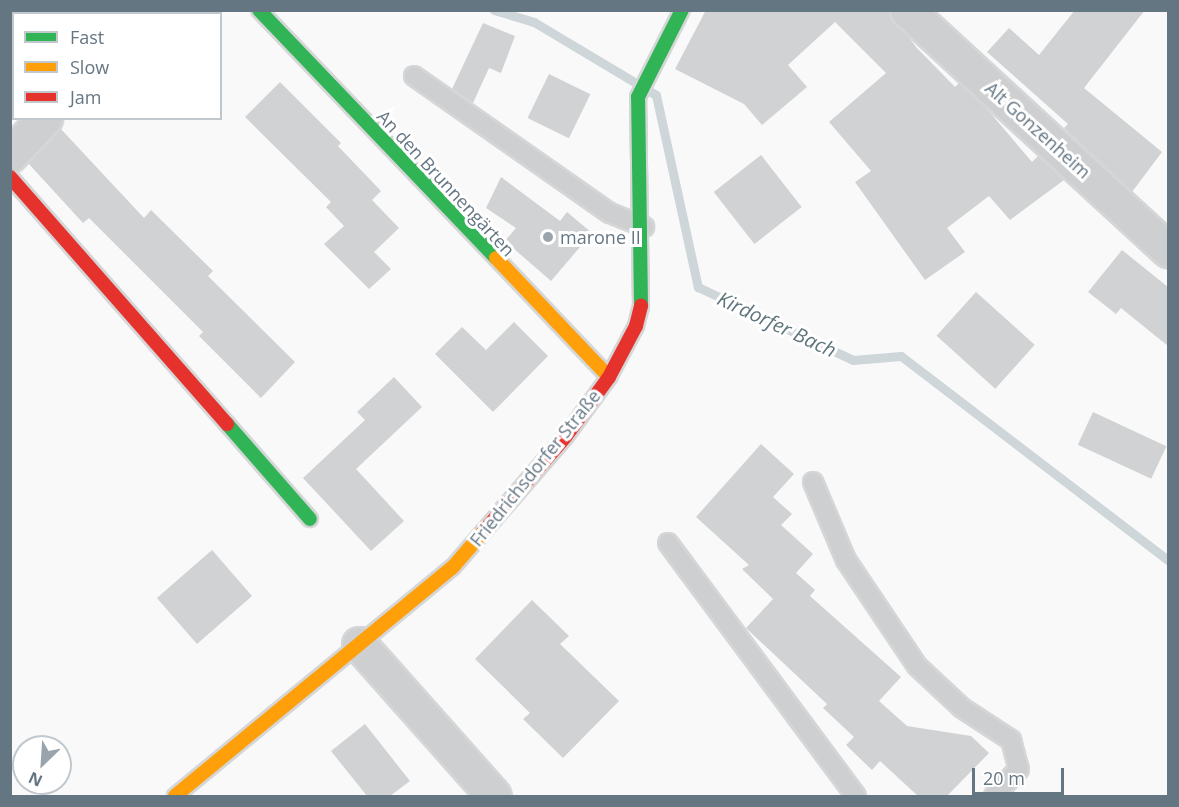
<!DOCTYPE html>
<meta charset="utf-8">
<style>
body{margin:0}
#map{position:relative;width:1179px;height:807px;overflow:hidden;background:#f9f9f9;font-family:"Open Sans",sans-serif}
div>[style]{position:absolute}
.stream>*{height:9px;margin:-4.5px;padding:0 4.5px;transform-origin:4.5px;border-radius:4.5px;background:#ced6d9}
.building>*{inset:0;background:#d0d2d3;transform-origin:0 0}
.roads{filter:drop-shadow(2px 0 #d5d6d7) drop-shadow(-2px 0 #d5d6d7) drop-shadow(0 2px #d5d6d7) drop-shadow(0 -2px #d5d6d7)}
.lane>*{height:18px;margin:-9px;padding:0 9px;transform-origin:9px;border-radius:9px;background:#cecfd0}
.street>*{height:33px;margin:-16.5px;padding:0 16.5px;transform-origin:16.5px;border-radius:16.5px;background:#cecfd0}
.fast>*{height:14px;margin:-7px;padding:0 7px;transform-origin:7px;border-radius:7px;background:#30b455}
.slow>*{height:14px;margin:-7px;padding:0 7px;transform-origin:7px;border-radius:7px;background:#ff9f0a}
.jam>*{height:14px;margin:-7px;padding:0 7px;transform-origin:7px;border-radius:7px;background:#e5322d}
.dots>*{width:16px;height:16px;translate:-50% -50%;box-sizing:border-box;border:3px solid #fff;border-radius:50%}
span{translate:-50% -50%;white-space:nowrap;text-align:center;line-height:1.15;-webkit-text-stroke:6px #fff;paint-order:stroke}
.street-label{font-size:18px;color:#657683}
.poi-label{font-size:18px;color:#657683}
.left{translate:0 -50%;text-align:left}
.water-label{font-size:20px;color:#60757c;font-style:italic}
.frame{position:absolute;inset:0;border:12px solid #657683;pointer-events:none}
.legend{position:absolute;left:12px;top:12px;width:210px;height:108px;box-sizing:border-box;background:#fff;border:2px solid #c1c8cd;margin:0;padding:8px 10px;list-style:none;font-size:18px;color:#657683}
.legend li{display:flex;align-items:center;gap:12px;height:30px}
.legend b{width:30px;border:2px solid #c1c8cd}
.north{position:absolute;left:12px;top:735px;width:60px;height:60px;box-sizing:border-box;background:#fff;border:2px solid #c1c8cd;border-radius:50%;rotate:205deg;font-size:16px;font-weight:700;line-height:24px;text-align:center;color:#657683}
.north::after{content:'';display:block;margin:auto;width:21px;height:27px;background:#99a4ac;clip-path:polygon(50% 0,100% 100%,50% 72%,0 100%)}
.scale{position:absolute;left:972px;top:768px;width:92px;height:27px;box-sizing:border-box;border:3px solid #657683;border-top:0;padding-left:8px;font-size:18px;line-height:21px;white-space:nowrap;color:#657683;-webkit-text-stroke:4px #fff;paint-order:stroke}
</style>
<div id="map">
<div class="stream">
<i style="left:494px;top:10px;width:42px;rotate:16.7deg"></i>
<i style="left:534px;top:22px;width:142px;rotate:30.9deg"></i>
<i style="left:656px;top:95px;width:197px;rotate:77.7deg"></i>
<i style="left:698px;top:287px;width:171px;rotate:25.2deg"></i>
<i style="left:853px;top:360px;width:48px;rotate:-4.8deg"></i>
<i style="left:901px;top:356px;width:336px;rotate:37.4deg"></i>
</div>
<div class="building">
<i style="clip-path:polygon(706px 10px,889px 10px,916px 47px,955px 87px,959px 83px,987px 109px,1032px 162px,1038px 156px,1064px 180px,1010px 220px,989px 196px,947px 228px,965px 252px,925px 280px,855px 182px,871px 171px,829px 122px,886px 73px,835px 22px,788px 65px,807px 87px,762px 125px,744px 104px,675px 69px)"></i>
<i style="clip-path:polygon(1075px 10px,1145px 10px,1084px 88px,1162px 152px,1132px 192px,1064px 128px,1068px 124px,987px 52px,1009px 28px,1039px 55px)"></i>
<i style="clip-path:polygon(483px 23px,515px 36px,501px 73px,489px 68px,473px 103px,452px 89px)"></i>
<i style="left:549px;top:74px;width:46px;height:49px;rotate:26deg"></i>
<i style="clip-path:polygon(280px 82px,341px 143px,338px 146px,381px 191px,372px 200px,399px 228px,374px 252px,391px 269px,369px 289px,324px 244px,344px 226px,326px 207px,331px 202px,245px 117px)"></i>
<i style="clip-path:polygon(60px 128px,144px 218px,151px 210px,213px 271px,208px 276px,295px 362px,261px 398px,199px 336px,203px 332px,89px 218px,83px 223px,28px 163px)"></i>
<i style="left:761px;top:155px;width:66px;height:60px;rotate:52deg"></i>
<i style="clip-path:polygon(501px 177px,560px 221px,567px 212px,592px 233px,551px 281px,505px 241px,516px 228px,486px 208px)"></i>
<i style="clip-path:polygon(1122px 250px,1168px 287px,1168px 346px,1121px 308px,1116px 314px,1088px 292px)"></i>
<i style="left:976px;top:292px;width:79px;height:59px;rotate:42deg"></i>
<i style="clip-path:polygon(514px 322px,548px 356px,493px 412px,435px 354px,462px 327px,486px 350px)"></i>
<i style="clip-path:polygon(394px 377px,422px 407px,356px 469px,404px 521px,371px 551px,303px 478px,365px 420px,357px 412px)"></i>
<i style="left:1093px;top:412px;width:81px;height:36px;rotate:25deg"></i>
<i style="clip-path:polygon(761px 444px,794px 474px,773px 497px,792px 514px,781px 525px,813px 554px,796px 573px,815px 590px,810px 596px,901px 677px,879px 701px,907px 726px,971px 736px,989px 753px,947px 796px,918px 796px,880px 761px,872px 770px,846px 745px,854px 737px,823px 708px,827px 704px,746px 628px,773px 599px,742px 569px,749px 565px,696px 517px)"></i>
<i style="left:212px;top:550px;width:61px;height:73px;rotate:49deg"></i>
<i style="clip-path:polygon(532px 600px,569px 636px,560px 644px,619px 701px,563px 758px,523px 719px,530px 713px,475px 659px)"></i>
<i style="clip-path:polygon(365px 724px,410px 781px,390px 796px,367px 796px,331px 751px)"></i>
</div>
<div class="roads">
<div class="lane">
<i style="left:414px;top:76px;width:239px;rotate:35deg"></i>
<i style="left:610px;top:213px;width:37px;rotate:22deg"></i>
<i style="left:813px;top:482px;width:85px;rotate:67.1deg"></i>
<i style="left:846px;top:560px;width:128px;rotate:56.2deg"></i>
<i style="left:917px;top:666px;width:62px;rotate:43deg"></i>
<i style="left:962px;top:708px;width:59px;rotate:33.1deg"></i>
<i style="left:1011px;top:740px;width:30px;rotate:75deg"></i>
<i style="left:1019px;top:769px;width:37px;rotate:133deg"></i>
<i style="left:668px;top:543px;width:315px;rotate:53.4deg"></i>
</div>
<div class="street">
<i style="left:907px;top:10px;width:355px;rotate:42.6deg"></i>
<i style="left:145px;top:14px;width:5px;rotate:-53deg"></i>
<i style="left:10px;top:155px;width:51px;rotate:-46.6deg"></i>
<i style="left:359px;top:644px;width:203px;rotate:48.4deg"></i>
</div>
<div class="fast">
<i style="left:259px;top:10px;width:343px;rotate:46.3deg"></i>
<i style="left:641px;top:306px;width:209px;rotate:-90.8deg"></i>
<i style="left:638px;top:97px;width:97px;rotate:-63.2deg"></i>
<i style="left:227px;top:424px;width:126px;rotate:48.9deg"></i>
</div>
<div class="slow">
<i style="left:496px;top:258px;width:164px;rotate:46.5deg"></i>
<i style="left:175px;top:796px;width:360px;rotate:-39.5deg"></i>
<i style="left:453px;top:567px;width:48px;rotate:-49.3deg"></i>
</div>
<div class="jam">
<i style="left:10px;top:177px;width:329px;rotate:48.7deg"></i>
<i style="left:484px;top:531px;width:125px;rotate:-49.2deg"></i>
<i style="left:566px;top:436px;width:73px;rotate:-53.9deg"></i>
<i style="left:609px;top:377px;width:58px;rotate:-62.1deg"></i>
<i style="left:636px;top:326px;width:21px;rotate:-76deg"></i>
</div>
</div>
<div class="dots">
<i style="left:548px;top:237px;background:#99a4ac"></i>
</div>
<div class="street-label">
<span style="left:1038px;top:130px;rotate:42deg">Alt Gonzenheim</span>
<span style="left:446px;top:183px;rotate:47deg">An den Brunnengärten</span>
<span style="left:535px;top:468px;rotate:-51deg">Friedrichsdorfer Straße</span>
</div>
<div class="poi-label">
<span class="left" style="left:560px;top:237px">marone II</span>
</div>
<div class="water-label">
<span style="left:777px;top:324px;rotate:25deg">Kirdorfer Bach</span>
</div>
<div class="frame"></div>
<ul class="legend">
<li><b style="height:8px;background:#30b455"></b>Fast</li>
<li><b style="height:8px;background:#ff9f0a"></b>Slow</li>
<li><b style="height:8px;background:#e5322d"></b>Jam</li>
</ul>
<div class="north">N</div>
<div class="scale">20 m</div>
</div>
